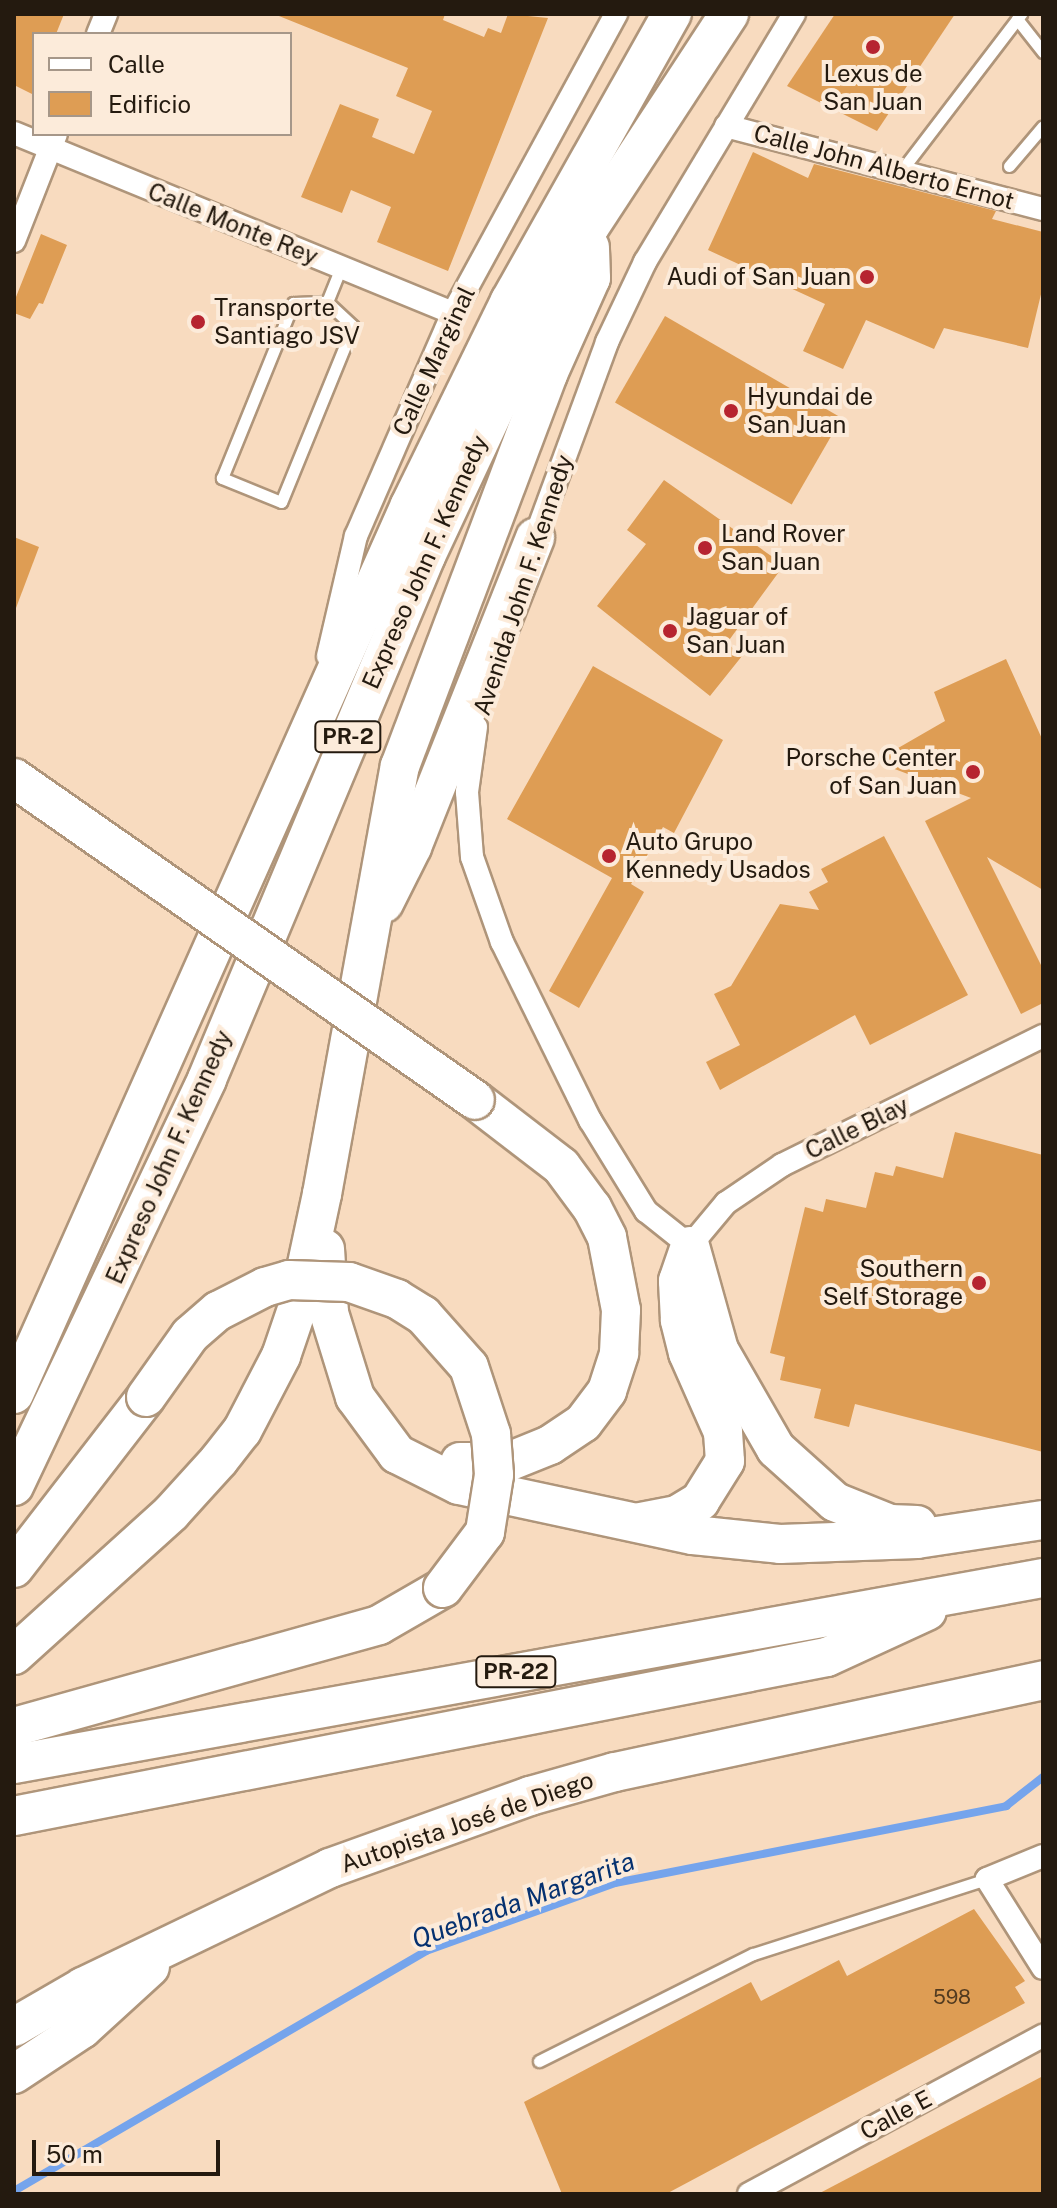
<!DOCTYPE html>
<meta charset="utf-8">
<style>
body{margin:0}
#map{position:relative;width:1057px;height:2208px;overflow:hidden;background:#f8dbbf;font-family:"Public Sans",sans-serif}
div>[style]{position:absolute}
.stream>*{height:8px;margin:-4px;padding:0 4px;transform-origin:4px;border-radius:4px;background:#75a4ec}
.building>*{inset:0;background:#de9d54;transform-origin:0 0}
.roads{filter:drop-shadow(2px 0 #af957a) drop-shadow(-2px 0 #af957a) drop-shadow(0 2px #af957a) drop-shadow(0 -2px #af957a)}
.lane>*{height:11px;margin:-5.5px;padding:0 5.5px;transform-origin:5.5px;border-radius:5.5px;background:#fff}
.street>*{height:22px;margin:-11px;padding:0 11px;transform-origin:11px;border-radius:11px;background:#fff}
.highway>*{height:38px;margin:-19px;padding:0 19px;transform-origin:19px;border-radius:19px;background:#fff}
.bridges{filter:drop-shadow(2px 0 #af957a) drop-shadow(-2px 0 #af957a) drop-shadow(0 2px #af957a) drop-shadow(0 -2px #af957a)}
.highway-bridge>*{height:38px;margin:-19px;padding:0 19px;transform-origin:19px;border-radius:19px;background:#fff}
.dots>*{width:22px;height:22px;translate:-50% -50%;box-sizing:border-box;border:4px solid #fcebda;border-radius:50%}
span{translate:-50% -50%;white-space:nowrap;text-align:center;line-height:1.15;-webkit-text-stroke:8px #fcebda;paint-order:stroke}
.number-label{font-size:20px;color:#523b20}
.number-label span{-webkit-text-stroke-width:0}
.shield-label span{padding:2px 6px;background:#fcebda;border:2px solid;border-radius:6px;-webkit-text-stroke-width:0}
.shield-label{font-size:22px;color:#241a0f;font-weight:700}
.poi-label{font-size:24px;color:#241a0f}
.right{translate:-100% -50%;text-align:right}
.left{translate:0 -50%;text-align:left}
.street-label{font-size:24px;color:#241a0f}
.water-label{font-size:26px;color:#053170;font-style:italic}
.frame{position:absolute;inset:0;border:16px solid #241a0f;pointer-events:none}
.legend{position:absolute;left:32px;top:32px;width:260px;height:104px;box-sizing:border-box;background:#fcebda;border:2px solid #a69789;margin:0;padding:10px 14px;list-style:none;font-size:24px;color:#241a0f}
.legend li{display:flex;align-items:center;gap:16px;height:40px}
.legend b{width:40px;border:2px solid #a69789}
.scale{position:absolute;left:32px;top:2140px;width:188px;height:36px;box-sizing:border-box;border:4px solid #241a0f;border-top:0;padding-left:10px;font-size:24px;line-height:28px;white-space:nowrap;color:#241a0f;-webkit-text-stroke:6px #fcebda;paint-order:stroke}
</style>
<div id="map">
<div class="stream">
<i style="left:14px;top:2191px;width:477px;rotate:-30.2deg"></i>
<i style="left:426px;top:1951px;width:201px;rotate:-19.8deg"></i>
<i style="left:615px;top:1883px;width:399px;rotate:-11.1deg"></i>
<i style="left:1006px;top:1806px;width:47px;rotate:-38.1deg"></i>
</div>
<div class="building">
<i style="clip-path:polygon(14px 14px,64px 14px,56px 34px,34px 34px,34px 95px,14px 85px)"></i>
<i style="clip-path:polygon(274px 14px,445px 14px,443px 20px,484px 37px,488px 28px,501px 33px,508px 14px,548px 18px,448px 271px,377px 242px,391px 207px,351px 190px,342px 213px,301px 197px,340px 104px,379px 119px,372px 137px,414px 154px,432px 111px,396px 96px,408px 68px)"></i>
<i style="clip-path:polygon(835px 14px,955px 14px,877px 131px,787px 86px)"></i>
<i style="clip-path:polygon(753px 152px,808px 178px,814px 164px,996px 211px,992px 219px,1043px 232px,1043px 286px,1028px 348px,944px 328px,934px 349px,866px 320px,843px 369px,803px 351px,825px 304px,708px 250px)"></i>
<i style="clip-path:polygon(41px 234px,67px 245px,43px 304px,39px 303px,30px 319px,14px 313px,14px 302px)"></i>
<i style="left:665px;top:316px;width:204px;height:100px;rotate:30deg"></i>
<i style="clip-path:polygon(664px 480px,784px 565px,727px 643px,742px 656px,710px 696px,597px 606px,646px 544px,627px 530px)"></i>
<i style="clip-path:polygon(14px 537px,39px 547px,16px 608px,14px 608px)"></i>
<i style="clip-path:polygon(1006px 659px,1043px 741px,1043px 890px,987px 857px,1043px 969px,1043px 1003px,1021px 1014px,925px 821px,971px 798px,892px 768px,886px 755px,945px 721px,934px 692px)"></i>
<i style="clip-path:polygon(593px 666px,723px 740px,674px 833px,663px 827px,631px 884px,644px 892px,579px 1008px,549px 991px,612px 878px,507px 819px)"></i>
<i style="clip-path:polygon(884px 836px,968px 995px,870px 1045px,855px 1015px,720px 1090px,706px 1062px,740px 1045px,714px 994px,731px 986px,780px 904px,819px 910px,809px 892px,828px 882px,821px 869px)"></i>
<i style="clip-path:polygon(955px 1132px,1043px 1155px,1043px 1452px,855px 1404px,849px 1427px,814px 1418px,821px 1389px,780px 1380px,785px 1357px,770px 1353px,805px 1207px,823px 1212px,826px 1199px,866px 1208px,875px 1172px,893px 1176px,896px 1166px,943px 1178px)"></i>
<i style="clip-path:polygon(974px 1909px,1025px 1981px,1015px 1987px,1025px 2003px,666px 2194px,562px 2194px,524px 2102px,751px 1982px,761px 2001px,839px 1960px,847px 1976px)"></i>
<i style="clip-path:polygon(1043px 2076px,1043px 2194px,818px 2194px)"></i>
</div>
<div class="roads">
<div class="lane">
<i style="left:1017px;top:19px;width:42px;rotate:51.8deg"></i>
<i style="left:1009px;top:166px;width:52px;rotate:-49.6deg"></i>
<i style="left:901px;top:171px;width:198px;rotate:-52.6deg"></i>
<i style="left:327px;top:302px;width:35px;rotate:43deg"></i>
<i style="left:353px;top:326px;width:190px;rotate:112.2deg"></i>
<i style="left:281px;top:502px;width:64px;rotate:-157.9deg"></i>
<i style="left:222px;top:478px;width:189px;rotate:-67.9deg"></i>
<i style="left:293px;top:303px;width:34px;rotate:-2deg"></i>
<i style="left:327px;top:302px;width:38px;rotate:-68deg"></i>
<i style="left:539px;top:2061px;width:239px;rotate:-26.6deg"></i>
<i style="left:753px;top:1954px;width:246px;rotate:-17.8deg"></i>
</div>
<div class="street">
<i style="left:98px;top:34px;width:22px;rotate:-68deg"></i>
<i style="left:726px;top:126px;width:328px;rotate:14.7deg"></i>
<i style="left:14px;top:133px;width:474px;rotate:22.3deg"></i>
<i style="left:14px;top:241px;width:115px;rotate:-68.6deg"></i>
<i style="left:531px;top:549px;width:221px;rotate:-69.8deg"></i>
<i style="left:607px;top:342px;width:89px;rotate:-64.6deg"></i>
<i style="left:645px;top:262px;width:289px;rotate:-59deg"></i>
<i style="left:328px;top:656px;width:123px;rotate:-76.9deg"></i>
<i style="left:356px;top:536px;width:243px;rotate:-66.5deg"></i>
<i style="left:453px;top:313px;width:341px;rotate:-61.4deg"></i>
<i style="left:476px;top:727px;width:66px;rotate:97.9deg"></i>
<i style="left:467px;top:792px;width:65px;rotate:85.6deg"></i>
<i style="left:472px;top:857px;width:90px;rotate:70.6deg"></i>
<i style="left:502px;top:942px;width:199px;rotate:63.7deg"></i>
<i style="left:590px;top:1120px;width:107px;rotate:58.4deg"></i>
<i style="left:646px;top:1211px;width:56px;rotate:38.5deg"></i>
<i style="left:690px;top:1246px;width:56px;rotate:-50.1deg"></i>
<i style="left:726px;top:1203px;width:68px;rotate:-34.2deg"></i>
<i style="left:782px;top:1165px;width:291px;rotate:-26.3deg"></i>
<i style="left:1043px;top:1856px;width:61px;rotate:157.7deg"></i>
<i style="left:987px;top:1879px;width:105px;rotate:57.8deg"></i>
<i style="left:749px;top:2194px;width:334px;rotate:-28.3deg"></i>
</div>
<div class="highway">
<i style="left:384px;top:903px;width:63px;rotate:-63.4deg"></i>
<i style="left:412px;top:847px;width:333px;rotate:-68.3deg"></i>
<i style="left:690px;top:1246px;width:108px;rotate:74.4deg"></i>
<i style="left:719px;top:1350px;width:114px;rotate:60.1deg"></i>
<i style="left:776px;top:1449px;width:79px;rotate:41.9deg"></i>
<i style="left:835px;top:1502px;width:59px;rotate:21.8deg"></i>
<i style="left:890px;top:1524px;width:27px;rotate:2deg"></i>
<i style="left:325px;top:1249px;width:64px;rotate:86.4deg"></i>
<i style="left:329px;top:1313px;width:88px;rotate:72.8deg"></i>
<i style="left:355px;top:1397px;width:71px;rotate:53.6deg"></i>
<i style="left:397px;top:1454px;width:69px;rotate:26.6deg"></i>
<i style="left:459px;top:1485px;width:239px;rotate:12.1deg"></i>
<i style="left:693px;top:1535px;width:87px;rotate:5.9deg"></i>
<i style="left:780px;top:1544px;width:137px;rotate:-2.1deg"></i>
<i style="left:917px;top:1539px;width:127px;rotate:-8.6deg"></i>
<i style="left:14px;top:1394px;width:973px;rotate:-65.99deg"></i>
<i style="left:410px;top:505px;width:227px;rotate:-63.9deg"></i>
<i style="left:510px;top:301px;width:330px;rotate:-60.6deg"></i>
<i style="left:460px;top:1462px;width:48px"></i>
<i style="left:508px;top:1462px;width:45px;rotate:-22deg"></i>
<i style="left:550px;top:1445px;width:40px;rotate:-34deg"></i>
<i style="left:583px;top:1423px;width:40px;rotate:-53deg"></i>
<i style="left:607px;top:1391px;width:40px;rotate:-72deg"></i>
<i style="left:619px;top:1353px;width:43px;rotate:-87.3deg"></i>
<i style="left:621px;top:1310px;width:74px;rotate:-100.9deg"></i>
<i style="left:607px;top:1237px;width:33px;rotate:-117deg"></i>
<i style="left:592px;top:1208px;width:52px;rotate:-126.4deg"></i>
<i style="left:561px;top:1166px;width:108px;rotate:-142.5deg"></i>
<i style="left:14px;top:1486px;width:450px;rotate:-64.6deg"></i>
<i style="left:207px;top:1079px;width:567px;rotate:-67.28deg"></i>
<i style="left:426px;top:556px;width:212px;rotate:-64.9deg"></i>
<i style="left:516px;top:364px;width:154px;rotate:-61.8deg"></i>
<i style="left:589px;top:228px;width:256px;rotate:-56.8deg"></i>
<i style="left:641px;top:1522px;width:37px;rotate:-11deg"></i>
<i style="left:677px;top:1515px;width:27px;rotate:-31deg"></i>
<i style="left:700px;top:1501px;width:47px;rotate:-58deg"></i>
<i style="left:725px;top:1461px;width:29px;rotate:-94deg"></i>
<i style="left:723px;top:1432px;width:86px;rotate:-113.9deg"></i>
<i style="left:688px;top:1353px;width:34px;rotate:-104deg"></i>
<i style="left:680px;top:1320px;width:39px;rotate:-93deg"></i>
<i style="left:678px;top:1281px;width:31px;rotate:-71deg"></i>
<i style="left:14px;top:1568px;width:216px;rotate:-52.3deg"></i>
<i style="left:14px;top:1655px;width:212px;rotate:-42.1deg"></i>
<i style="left:171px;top:1513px;width:72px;rotate:-47.8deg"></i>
<i style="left:219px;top:1460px;width:37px;rotate:-52deg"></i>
<i style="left:242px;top:1431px;width:85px;rotate:-62.5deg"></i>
<i style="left:281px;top:1356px;width:53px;rotate:-71.2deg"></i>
<i style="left:298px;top:1306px;width:115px;rotate:-77.9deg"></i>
<i style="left:322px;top:1194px;width:435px;rotate:-79.7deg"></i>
<i style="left:400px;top:766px;width:419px;rotate:-69.3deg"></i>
<i style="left:548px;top:374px;width:105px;rotate:-65.9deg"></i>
<i style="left:591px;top:278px;width:31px;rotate:-92deg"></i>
<i style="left:14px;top:1727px;width:379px;rotate:-15.6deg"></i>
<i style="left:379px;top:1625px;width:74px;rotate:-30deg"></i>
<i style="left:14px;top:1764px;width:1046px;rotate:-10.25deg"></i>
<i style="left:14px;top:1816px;width:828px;rotate:-11.07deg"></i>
<i style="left:827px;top:1657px;width:110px;rotate:-24.7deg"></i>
<i style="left:14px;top:2027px;width:80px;rotate:-30.1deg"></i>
<i style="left:83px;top:1987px;width:274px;rotate:-25.7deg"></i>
<i style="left:330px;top:1868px;width:213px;rotate:-19.8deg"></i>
<i style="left:530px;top:1796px;width:88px;rotate:-15.8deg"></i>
<i style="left:615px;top:1772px;width:438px;rotate:-12.1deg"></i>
<i style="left:14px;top:2074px;width:82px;rotate:-33.5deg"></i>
<i style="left:82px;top:2029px;width:92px;rotate:-42.4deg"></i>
</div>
</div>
<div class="bridges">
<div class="highway-bridge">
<i style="left:14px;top:778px;width:562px;rotate:34.93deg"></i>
<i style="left:146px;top:1397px;width:76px;rotate:-54.6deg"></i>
<i style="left:190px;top:1335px;width:37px;rotate:-41deg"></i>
<i style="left:218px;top:1311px;width:53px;rotate:-27.1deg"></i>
<i style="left:265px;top:1287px;width:25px;rotate:-16deg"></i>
<i style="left:289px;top:1280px;width:60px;rotate:1.9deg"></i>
<i style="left:349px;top:1282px;width:51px;rotate:19.5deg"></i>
<i style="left:397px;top:1299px;width:31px;rotate:32deg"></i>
<i style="left:423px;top:1315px;width:69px;rotate:48.5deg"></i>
<i style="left:469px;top:1367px;width:71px;rotate:71.8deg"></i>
<i style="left:491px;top:1434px;width:41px;rotate:85.8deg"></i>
<i style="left:494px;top:1475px;width:58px;rotate:99deg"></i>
<i style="left:485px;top:1532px;width:70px;rotate:126.9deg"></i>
</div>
</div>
<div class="dots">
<i style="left:873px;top:47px;background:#b62430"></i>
<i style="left:867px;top:277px;background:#b62430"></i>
<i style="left:198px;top:322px;background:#b62430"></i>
<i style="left:731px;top:411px;background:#b62430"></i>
<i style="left:705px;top:548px;background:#b62430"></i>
<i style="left:670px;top:631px;background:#b62430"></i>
<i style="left:973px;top:772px;background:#b62430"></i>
<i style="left:609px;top:856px;background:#b62430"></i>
<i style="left:979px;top:1283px;background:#b62430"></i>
</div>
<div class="number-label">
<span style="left:952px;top:1997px">598</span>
</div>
<div class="shield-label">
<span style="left:348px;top:737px">PR-2</span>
<span style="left:516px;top:1672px">PR-22</span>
</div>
<div class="poi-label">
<span style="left:873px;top:88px">Lexus de<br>San Juan</span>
<span class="right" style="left:851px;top:277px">Audi of San Juan</span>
<span class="left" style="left:214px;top:322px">Transporte<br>Santiago JSV</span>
<span class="left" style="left:747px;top:411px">Hyundai de<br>San Juan</span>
<span class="left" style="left:721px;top:548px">Land Rover<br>San Juan</span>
<span class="left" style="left:686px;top:631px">Jaguar of<br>San Juan</span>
<span class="right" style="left:957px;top:772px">Porsche Center<br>of San Juan</span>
<span class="left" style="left:625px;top:856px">Auto Grupo<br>Kennedy Usados</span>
<span class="right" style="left:963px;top:1283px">Southern<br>Self Storage</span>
</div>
<div class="street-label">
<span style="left:884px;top:167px;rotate:15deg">Calle John Alberto Ernot</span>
<span style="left:233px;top:224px;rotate:22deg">Calle Monte Rey</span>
<span style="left:434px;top:361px;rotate:-65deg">Calle Marginal</span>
<span style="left:425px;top:562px;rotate:-66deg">Expreso John F. Kennedy</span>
<span style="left:523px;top:585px;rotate:-72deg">Avenida John F. Kennedy</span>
<span style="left:857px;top:1128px;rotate:-26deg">Calle Blay</span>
<span style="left:169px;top:1157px;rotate:-66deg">Expreso John F. Kennedy</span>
<span style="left:467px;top:1822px;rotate:-19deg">Autopista José de Diego</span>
<span style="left:896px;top:2115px;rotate:-28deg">Calle E</span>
</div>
<div class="water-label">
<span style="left:523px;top:1900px;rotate:-20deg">Quebrada Margarita</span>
</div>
<div class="frame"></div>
<ul class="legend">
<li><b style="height:10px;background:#fff"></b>Calle</li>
<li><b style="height:22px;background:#de9d54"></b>Edificio</li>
</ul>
<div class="scale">50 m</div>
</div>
